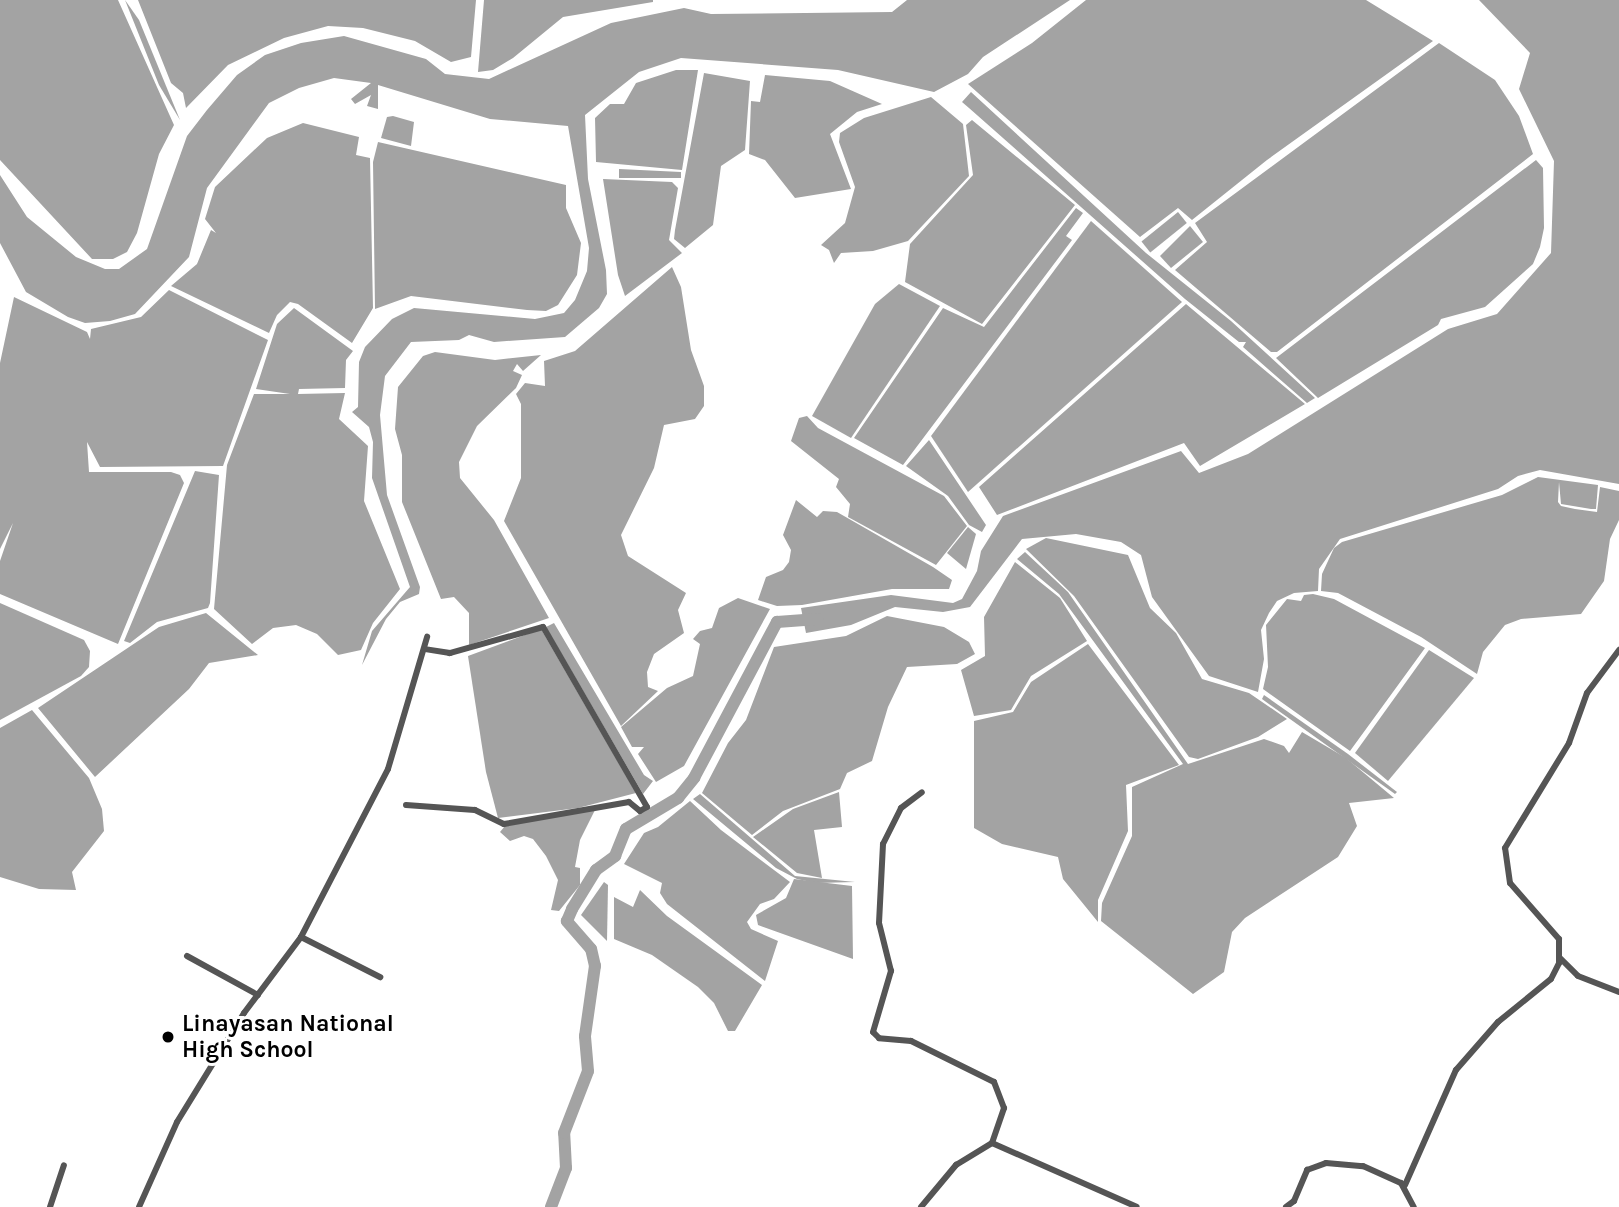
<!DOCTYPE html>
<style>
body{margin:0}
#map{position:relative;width:1619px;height:1207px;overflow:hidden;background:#fff;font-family:Karla,sans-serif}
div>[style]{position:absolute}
.water>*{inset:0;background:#a3a3a3;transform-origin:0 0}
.river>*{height:12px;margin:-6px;padding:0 6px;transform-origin:6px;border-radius:6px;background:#a3a3a3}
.minor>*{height:6px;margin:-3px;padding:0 3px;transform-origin:3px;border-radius:3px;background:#555}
.dots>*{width:19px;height:19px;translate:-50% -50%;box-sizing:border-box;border:4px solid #fff;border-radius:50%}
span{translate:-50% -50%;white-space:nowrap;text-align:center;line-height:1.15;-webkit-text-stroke:6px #fff;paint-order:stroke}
.poi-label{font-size:23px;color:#000;font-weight:700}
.left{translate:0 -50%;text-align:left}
</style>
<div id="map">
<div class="water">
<i style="clip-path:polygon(0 0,118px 0,174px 125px,159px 154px,137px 233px,127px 252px,113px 259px,92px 259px,0 160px)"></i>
<i style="clip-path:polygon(125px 0,139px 20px,180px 120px,159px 85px)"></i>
<i style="clip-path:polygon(138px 0,476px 0,471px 57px,451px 62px,415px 41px,363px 28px,328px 26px,284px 38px,228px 65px,186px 108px,183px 93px,171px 83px)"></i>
<i style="clip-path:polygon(484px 0,653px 0,653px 2px,563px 17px,513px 58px,493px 70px,478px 72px)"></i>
<i style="clip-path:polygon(907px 0,1070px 0,983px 57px,968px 74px,934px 92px,838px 70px,681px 58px,639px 72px,585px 115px,588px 179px,606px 270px,607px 294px,599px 308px,565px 337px,494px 342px,469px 335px,459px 340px,411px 342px,385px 376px,380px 415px,387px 495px,420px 587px,419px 594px,400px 602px,386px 619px,362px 665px,372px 631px,410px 587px,372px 478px,373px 442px,369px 427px,352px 412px,358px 407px,359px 362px,365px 347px,392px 319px,414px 308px,535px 319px,564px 313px,575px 300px,587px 271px,589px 248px,568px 126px,490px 119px,378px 85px,378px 109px,367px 106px,371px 95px,355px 104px,351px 99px,371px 83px,334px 78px,299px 88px,269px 103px,207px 188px,189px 257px,135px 314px,110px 321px,85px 323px,68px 317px,26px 292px,0 243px,0 175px,27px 217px,76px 257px,105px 269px,119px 269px,147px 249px,187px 136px,207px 110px,237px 75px,265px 55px,301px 43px,344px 36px,426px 59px,445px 74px,489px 79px,611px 23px,684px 8px,711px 14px,892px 12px)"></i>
<i style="clip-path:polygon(1086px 0,1366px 0,1433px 41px,1267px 160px,1192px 220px,1178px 208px,1140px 237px,968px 84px,1032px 43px)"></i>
<i style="clip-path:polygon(1479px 0,1619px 0,1619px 484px,1540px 470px,1518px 476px,1498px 489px,1340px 539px,1319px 569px,1318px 591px,1294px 593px,1277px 601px,1269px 613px,1261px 630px,1264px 659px,1258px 692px,1209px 676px,1152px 597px,1141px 555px,1121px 542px,1076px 534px,1022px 539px,970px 607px,943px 612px,895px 607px,851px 625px,806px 633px,801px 608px,891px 595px,953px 603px,962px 599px,977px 571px,981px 551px,1003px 516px,1181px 451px,1199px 473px,1248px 454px,1448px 329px,1497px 314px,1551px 253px,1554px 161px,1519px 89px,1530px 53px)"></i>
<i style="clip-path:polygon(1439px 43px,1495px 80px,1519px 116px,1533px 154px,1277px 352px,1271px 352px,1175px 270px,1207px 242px,1195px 223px)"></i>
<i style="clip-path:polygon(676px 70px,698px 70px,682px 170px,596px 162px,595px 118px,610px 104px,624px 104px,636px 83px)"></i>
<i style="clip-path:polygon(704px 73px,750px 81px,745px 150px,721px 166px,713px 225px,685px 248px,674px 239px,675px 230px)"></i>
<i style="clip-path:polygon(765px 75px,830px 81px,882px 104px,857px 112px,830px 134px,851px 189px,795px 198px,765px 160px,749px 154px,751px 101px,760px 102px)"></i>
<i style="clip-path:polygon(971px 92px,1146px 253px,1231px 321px,1315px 398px,1307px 403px,1243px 347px,1246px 342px,1239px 342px,1185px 299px,969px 108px,962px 102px)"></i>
<i style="clip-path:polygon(931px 97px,963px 124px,969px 176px,908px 241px,873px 251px,841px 253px,834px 263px,829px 250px,821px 245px,845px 223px,855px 187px,839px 142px,840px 133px,864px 118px)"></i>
<i style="clip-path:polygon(393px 116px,414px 122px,411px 146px,381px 138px,387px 117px)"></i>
<i style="clip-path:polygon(972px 120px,1075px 205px,982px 324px,905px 282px,910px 244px,973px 175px,966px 125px)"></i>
<i style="clip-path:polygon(303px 123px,359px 137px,356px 155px,370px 158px,373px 308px,352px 343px,298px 304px,290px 302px,277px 315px,269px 333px,171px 286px,197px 264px,211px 230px,216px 233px,205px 219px,215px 187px,267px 138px)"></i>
<i style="clip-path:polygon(378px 142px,566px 185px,566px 208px,581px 243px,577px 275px,558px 305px,546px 311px,527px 310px,411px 296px,375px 309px,373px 162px)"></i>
<i style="clip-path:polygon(1536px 160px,1543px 168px,1544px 228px,1540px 247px,1533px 264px,1485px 307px,1441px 319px,1438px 325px,1318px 398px,1276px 358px)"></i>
<i style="clip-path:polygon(619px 169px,681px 172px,681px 178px,619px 178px)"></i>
<i style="clip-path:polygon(603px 179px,672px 182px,678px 188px,669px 240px,682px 253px,625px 296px,618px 275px)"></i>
<i style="clip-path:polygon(1076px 208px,1083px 213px,1066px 236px,1072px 240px,903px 465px,854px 438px,943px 308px,984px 327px)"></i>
<i style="left:1178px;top:212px;width:14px;height:47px;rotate:51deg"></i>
<i style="clip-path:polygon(1091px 221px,1182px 302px,968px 492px,931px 436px)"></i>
<i style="clip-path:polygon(1190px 226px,1203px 242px,1171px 268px,1160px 256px)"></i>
<i style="clip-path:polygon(672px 267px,681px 287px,691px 350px,704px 386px,704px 406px,695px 419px,664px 425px,654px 468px,621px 535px,628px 556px,686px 593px,678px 610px,684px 633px,654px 654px,647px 672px,648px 687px,658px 691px,621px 726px,504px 521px,521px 478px,521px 404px,516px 394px,525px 383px,545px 386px,544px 361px,575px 351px)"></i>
<i style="clip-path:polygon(899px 284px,940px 306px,851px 438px,812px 416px,875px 304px)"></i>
<i style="clip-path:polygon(169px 290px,268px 340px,223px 466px,100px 467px,87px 442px,89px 472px,171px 472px,180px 475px,184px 483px,118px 644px,0 594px,0 561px,13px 523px,0 549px,0 363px,14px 297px,87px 332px,90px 339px,91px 329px,141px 317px)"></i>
<i style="clip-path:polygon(1186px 304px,1305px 404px,1200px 466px,1184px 443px,997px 515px,979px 487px)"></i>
<i style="clip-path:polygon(294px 308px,353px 351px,346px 360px,345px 388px,299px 389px,298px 394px,345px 393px,339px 419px,368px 446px,364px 501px,400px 589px,373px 623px,361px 650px,338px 655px,317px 634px,296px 625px,273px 628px,252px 644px,214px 609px,227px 465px,254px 394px,290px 394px,256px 389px,277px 324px)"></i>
<i style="clip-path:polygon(435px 352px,495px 360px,541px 355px,523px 371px,517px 364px,513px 371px,522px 375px,516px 388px,477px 426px,459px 462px,460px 478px,494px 520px,549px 618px,469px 645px,469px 613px,454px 597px,441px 599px,402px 502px,402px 455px,395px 429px,398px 387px,423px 356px)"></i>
<i style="clip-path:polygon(807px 416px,818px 428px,944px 496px,967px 526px,936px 565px,848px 517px,850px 504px,836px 487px,839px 479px,791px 441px,799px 418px)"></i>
<i style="clip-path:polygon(929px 440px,986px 525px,982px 532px,969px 525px,948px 496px,906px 466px)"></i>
<i style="clip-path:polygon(195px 471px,219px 475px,210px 603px,208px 608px,157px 622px,130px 643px,124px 641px)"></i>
<i style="clip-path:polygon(1538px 477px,1598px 485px,1596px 509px,1591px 509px,1561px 504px,1559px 482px,1558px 502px,1561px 506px,1575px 509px,1597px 512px,1600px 487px,1619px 491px,1619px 520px,1610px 539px,1604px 581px,1581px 614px,1521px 619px,1505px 625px,1483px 652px,1477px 674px,1421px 637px,1338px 593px,1321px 591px,1322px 574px,1334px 548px,1342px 542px,1502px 495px)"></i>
<i style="clip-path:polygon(796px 500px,817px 517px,823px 511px,837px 512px,933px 567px,952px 580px,949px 589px,892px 589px,802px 605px,777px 606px,758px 600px,766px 577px,783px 570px,789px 562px,791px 550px,783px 535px)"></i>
<i style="clip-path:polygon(968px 527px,976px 534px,966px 569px,947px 553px)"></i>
<i style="clip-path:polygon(1046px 538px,1128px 555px,1150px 608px,1176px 633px,1202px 679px,1249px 693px,1287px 719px,1258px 737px,1198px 759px,1189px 757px,1074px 596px,1026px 549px)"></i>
<i style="clip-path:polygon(1025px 552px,1068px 592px,1188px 764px,1264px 739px,1284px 746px,1289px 753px,1302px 732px,1346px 758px,1394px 798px,1349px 803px,1357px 826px,1338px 857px,1245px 918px,1232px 932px,1224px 972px,1193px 994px,1101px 921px,1102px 903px,1132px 836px,1132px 787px,1183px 764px,1059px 594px,1017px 559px)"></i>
<i style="clip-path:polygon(1015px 562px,1060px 598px,1087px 641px,1031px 676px,1011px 710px,974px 716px,961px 670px,985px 656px,984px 617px)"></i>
<i style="clip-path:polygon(1313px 594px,1334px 599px,1425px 648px,1350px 751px,1263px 689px,1268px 667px,1266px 625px,1287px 599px,1301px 601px,1304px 595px)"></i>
<i style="clip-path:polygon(738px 598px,770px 609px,684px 766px,656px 782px,638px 754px,644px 747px,632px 747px,621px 727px,667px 688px,693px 676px,700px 644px,693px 639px,700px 631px,712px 628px,719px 608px)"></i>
<i style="clip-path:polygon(0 603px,84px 640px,90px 651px,89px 667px,81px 676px,0 720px)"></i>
<i style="clip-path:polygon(206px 613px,258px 655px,209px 663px,189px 689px,95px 777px,38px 708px,159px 627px)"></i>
<i style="clip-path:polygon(887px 616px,944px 627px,969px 642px,975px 654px,957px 664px,907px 667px,888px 707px,872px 761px,847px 773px,840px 789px,783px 811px,752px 835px,702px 793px,728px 743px,746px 720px,774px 647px,846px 636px)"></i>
<i style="clip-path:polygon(554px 623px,644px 775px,653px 781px,643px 794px,546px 627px)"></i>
<i style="clip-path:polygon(541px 629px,636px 793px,578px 808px,498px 818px,486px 772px,468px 656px)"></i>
<i style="clip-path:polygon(1088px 644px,1179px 765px,1126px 785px,1128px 831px,1098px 900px,1098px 922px,1063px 879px,1058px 857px,1002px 844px,974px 828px,974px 721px,1013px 712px,1031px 682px)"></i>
<i style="clip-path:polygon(1429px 650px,1474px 678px,1388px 781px,1355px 753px)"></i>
<i style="clip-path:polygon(1264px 695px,1348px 754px,1397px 792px,1395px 794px,1262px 699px)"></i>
<i style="clip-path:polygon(32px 710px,89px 778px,102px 809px,104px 831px,72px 872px,76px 890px,39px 889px,0 877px,0 728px)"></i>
<i style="clip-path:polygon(839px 792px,842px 827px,814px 830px,822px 878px,797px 873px,753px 837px,793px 809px)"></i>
<i style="clip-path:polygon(700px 794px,795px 876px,855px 882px,816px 883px,797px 879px,776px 868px,693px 799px)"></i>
<i style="clip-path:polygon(690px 801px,721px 830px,790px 882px,774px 899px,760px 904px,747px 922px,751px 929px,778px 941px,765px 981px,667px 904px,660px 893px,662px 883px,624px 864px,644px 833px,658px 827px)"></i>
<i style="clip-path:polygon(595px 810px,580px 840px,575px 867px,580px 868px,580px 885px,559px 911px,551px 910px,558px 880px,546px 856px,533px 839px,524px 836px,510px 841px,500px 832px,505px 826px)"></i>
<i style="clip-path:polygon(794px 879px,852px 886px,853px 959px,758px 925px,756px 915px,786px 898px)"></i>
<i style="clip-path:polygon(604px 882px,608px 885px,607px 941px,581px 915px)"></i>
<i style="clip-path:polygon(640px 890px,667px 916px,762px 985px,735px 1031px,728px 1031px,714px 1003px,698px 987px,652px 955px,614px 939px,614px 897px,633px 907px)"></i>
</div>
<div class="river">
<i style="left:551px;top:1207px;width:42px;rotate:-69deg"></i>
<i style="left:566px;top:1168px;width:35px;rotate:-93deg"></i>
<i style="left:564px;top:1133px;width:66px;rotate:-68.8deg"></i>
<i style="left:588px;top:1071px;width:35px;rotate:-95deg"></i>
<i style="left:585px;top:1036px;width:71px;rotate:-81.9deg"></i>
<i style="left:595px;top:966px;width:17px;rotate:-103deg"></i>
<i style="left:591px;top:949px;width:37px;rotate:-131deg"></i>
<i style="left:567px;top:921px;width:13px;rotate:-67deg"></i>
<i style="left:572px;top:909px;width:46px;rotate:-58.4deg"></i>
<i style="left:596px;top:870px;width:24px;rotate:-36deg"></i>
<i style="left:615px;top:856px;width:29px;rotate:-68deg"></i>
<i style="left:626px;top:829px;width:61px;rotate:-30.8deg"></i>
<i style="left:678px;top:798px;width:26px;rotate:-51deg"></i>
<i style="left:694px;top:778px;width:177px;rotate:-62deg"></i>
<i style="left:777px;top:622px;width:41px;rotate:-4.2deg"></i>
</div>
<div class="minor">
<i style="left:406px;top:805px;width:69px;rotate:4.1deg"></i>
<i style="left:475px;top:810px;width:32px;rotate:26deg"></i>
<i style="left:504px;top:824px;width:127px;rotate:-10deg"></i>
<i style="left:629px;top:802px;width:14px;rotate:39deg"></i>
<i style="left:640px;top:811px;width:8px;rotate:-30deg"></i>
<i style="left:647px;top:807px;width:208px;rotate:-120deg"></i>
<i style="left:543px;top:627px;width:97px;rotate:164.4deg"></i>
<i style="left:450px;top:653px;width:25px;rotate:-171deg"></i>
<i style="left:301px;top:937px;width:89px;rotate:26.9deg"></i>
<i style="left:187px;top:956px;width:81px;rotate:28.8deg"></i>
<i style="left:1560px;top:958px;width:25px;rotate:45deg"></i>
<i style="left:1578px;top:976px;width:44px;rotate:21.3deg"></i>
<i style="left:992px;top:1143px;width:158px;rotate:23.8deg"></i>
<i style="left:1405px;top:1185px;width:126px;rotate:-66.1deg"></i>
<i style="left:1456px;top:1070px;width:64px;rotate:-48.8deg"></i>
<i style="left:1498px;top:1022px;width:68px;rotate:-39.1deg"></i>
<i style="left:1551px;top:979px;width:18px;rotate:-63deg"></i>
<i style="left:1559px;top:963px;width:24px;rotate:-90deg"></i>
<i style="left:1559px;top:939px;width:74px;rotate:-131.2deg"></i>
<i style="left:1510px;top:883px;width:35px;rotate:-98deg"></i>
<i style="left:1505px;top:848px;width:123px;rotate:-58.6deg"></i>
<i style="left:1569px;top:743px;width:53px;rotate:-70.2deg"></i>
<i style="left:1587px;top:693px;width:54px;rotate:-53.3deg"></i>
<i style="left:50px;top:1207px;width:44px;rotate:-71.6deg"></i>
<i style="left:139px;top:1207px;width:93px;rotate:-65.9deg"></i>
<i style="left:177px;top:1122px;width:128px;rotate:-58.4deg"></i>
<i style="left:244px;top:1013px;width:95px;rotate:-53.1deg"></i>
<i style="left:301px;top:937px;width:189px;rotate:-62.6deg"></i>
<i style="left:388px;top:769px;width:138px;rotate:-73.5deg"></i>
<i style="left:921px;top:1207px;width:55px;rotate:-50.2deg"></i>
<i style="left:956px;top:1165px;width:42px;rotate:-31.4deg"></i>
<i style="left:992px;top:1143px;width:37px;rotate:-71deg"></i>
<i style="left:1004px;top:1108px;width:28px;rotate:-111deg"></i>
<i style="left:994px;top:1082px;width:93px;rotate:-153.7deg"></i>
<i style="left:911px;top:1041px;width:32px;rotate:-175deg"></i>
<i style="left:879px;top:1038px;width:8px;rotate:-135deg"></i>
<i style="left:873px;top:1032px;width:64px;rotate:-73.6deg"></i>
<i style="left:891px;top:971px;width:49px;rotate:-104deg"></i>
<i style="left:879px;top:923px;width:79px;rotate:-87.1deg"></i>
<i style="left:883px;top:844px;width:40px;rotate:-63.4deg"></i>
<i style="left:901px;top:808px;width:26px;rotate:-37deg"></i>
<i style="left:1286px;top:1207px;width:10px;rotate:-37deg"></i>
<i style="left:1294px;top:1201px;width:34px;rotate:-67deg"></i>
<i style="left:1307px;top:1170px;width:20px;rotate:-20deg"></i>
<i style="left:1326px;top:1163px;width:37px;rotate:5deg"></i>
<i style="left:1363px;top:1166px;width:42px;rotate:24.1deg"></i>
<i style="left:1401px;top:1183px;width:27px;rotate:62deg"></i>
</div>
<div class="dots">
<i style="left:168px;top:1037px;background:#000"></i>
</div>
<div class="poi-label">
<span class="left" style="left:182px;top:1037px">Linayasan National<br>High School</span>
</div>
</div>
